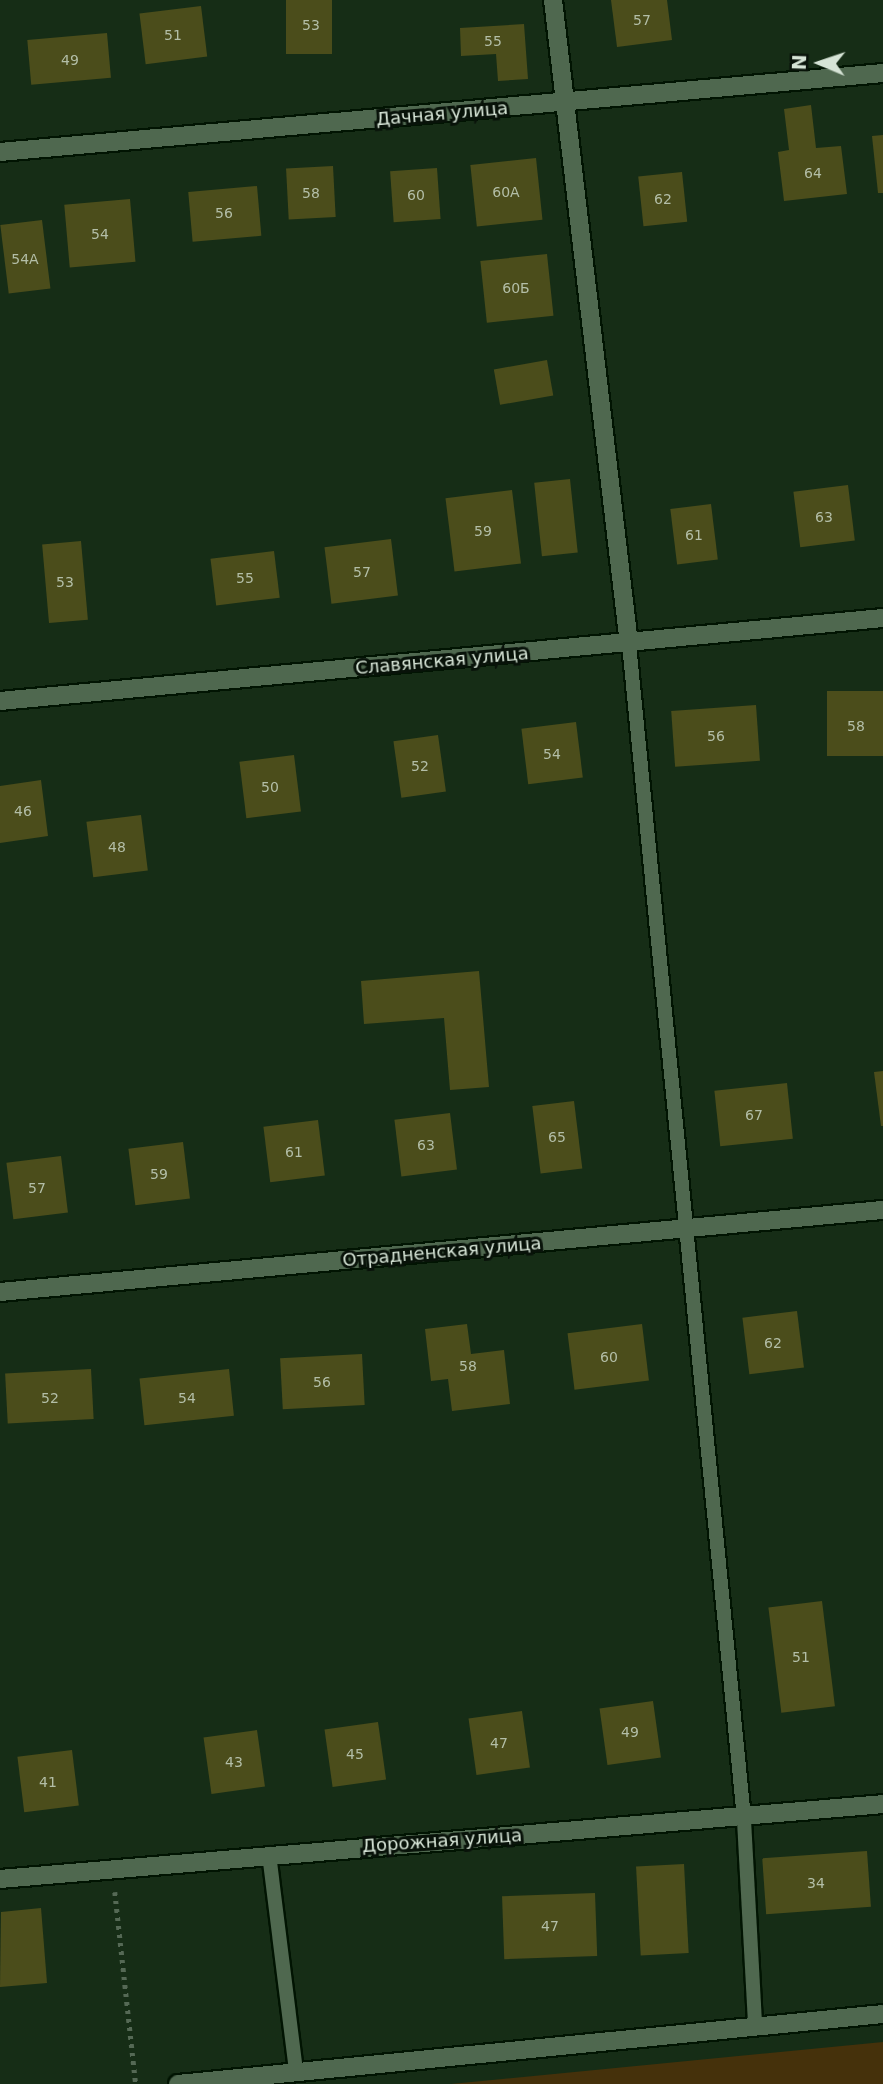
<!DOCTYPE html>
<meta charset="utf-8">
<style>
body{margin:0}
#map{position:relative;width:883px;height:2084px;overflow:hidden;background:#162d16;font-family:"DejaVu Sans",sans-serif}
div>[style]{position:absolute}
.green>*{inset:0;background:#45310b}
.building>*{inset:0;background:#4b4d1b;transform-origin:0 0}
.path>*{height:4.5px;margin-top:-2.25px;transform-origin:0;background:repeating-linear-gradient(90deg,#556955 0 3.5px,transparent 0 8.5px)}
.roads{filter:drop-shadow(2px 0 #011402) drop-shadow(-2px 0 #011402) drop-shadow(0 2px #011402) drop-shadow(0 -2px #011402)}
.service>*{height:14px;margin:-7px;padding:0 7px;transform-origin:7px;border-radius:7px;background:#4f684f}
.minor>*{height:18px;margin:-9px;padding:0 9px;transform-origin:9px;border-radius:9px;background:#4f684f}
.tertiary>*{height:18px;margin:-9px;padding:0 9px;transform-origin:9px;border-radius:9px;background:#4f684f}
span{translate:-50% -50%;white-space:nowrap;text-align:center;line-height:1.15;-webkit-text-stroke:6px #081209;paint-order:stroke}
.number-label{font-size:14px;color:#b3bea7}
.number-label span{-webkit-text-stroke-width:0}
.street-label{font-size:18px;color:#d6e4d6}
.north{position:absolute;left:785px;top:28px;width:70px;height:70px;-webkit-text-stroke:5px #081209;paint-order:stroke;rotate:272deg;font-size:19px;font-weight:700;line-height:28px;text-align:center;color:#d6e4d6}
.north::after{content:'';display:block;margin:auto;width:24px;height:32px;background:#d6e4d6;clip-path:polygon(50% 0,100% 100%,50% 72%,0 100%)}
</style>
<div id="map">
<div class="green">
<i style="clip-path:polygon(883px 2042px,883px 2084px,451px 2084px)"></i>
</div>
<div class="building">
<i style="left:286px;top:0;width:46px;height:54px"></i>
<i style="clip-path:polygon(611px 0,667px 0,672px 40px,617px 47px)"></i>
<i style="left:201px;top:6px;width:51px;height:62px;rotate:83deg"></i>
<i style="clip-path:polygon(524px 24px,528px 79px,498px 81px,496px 54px,461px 56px,460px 28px)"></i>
<i style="left:107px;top:33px;width:45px;height:80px;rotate:85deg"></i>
<i style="clip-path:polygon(811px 105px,816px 148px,841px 146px,847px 194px,784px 201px,778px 152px,789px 150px,784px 109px)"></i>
<i style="clip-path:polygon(883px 135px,883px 193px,878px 193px,872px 136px)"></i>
<i style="left:536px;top:158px;width:62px;height:66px;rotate:84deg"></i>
<i style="left:333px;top:166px;width:51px;height:47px;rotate:87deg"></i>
<i style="left:437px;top:168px;width:51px;height:47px;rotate:86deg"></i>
<i style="left:682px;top:172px;width:50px;height:44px;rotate:84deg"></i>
<i style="left:257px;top:186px;width:50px;height:69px;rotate:85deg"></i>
<i style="left:130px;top:199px;width:63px;height:66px;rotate:85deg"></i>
<i style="left:42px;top:220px;width:69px;height:42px;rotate:83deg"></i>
<i style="left:547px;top:254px;width:62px;height:67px;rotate:84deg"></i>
<i style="left:547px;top:360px;width:36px;height:54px;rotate:80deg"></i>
<i style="left:570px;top:479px;width:74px;height:36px;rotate:84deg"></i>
<i style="left:848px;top:485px;width:56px;height:55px;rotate:83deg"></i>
<i style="left:512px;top:490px;width:74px;height:67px;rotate:83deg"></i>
<i style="left:711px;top:504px;width:56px;height:41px;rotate:83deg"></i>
<i style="left:391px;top:539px;width:57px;height:67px;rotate:83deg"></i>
<i style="left:81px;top:541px;width:79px;height:39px;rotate:85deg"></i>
<i style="left:274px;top:551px;width:47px;height:64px;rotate:83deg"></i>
<i style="left:883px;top:691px;width:65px;height:56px;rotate:90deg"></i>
<i style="left:756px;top:705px;width:56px;height:85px;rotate:86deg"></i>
<i style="left:576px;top:722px;width:56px;height:55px;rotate:83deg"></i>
<i style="left:438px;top:735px;width:57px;height:45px;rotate:82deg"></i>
<i style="left:294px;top:755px;width:57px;height:55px;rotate:83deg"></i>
<i style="clip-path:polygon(41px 780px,48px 836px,0 843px,0 786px)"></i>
<i style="left:141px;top:815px;width:56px;height:55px;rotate:83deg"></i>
<i style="clip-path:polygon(479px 971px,489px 1087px,450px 1090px,444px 1018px,364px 1024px,361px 981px)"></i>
<i style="clip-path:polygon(883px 1071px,883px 1126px,881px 1126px,874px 1072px)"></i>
<i style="left:787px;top:1083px;width:56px;height:73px;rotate:84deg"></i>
<i style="left:574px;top:1101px;width:68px;height:42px;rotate:83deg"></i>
<i style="left:450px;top:1113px;width:57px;height:56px;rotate:83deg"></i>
<i style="left:318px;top:1120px;width:56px;height:55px;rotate:83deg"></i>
<i style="left:183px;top:1142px;width:57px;height:55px;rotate:83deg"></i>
<i style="left:61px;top:1156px;width:57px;height:55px;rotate:83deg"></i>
<i style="left:797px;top:1311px;width:57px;height:55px;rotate:83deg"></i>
<i style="clip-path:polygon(467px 1324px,471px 1354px,504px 1350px,510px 1404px,452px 1411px,448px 1379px,431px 1381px,425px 1329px)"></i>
<i style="left:642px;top:1324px;width:57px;height:75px;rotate:83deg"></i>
<i style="left:362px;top:1354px;width:51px;height:82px;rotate:87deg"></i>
<i style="left:91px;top:1369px;width:50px;height:86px;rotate:87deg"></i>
<i style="left:229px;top:1369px;width:47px;height:90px;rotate:84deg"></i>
<i style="left:822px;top:1601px;width:106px;height:54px;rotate:83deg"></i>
<i style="left:653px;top:1701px;width:57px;height:54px;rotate:82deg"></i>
<i style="left:522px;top:1711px;width:57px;height:54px;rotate:82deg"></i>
<i style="left:378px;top:1722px;width:58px;height:54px;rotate:82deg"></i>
<i style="left:257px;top:1730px;width:57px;height:54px;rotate:82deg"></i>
<i style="left:72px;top:1750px;width:56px;height:55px;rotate:83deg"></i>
<i style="left:867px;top:1851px;width:56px;height:105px;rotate:86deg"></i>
<i style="left:684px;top:1864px;width:89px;height:48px;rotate:87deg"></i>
<i style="left:595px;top:1893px;width:63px;height:93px;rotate:88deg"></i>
<i style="clip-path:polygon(41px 1908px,47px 1983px,0 1987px,1px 1912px)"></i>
</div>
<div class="path">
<i style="left:115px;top:1892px;width:193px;rotate:83.8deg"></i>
</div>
<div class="roads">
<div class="service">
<i style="left:629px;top:644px;width:1182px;rotate:84.41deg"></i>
<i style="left:744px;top:1820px;width:206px;rotate:86.9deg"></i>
<i style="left:269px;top:1854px;width:220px;rotate:82.9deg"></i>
</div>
<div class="minor">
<i style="left:553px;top:0;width:648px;rotate:83.27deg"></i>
<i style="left:0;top:152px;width:887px;rotate:-5.11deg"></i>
<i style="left:0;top:701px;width:887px;rotate:-5.37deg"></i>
<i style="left:0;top:1292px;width:887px;rotate:-5.31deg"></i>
<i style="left:0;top:1879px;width:886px;rotate:-4.85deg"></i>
</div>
<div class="tertiary">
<i style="left:178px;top:2084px;width:708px;rotate:-5.67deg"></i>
</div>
</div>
<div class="number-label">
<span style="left:642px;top:20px">57</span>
<span style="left:311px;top:25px">53</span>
<span style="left:173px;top:35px">51</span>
<span style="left:493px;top:41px">55</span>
<span style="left:70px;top:60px">49</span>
<span style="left:813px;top:173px">64</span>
<span style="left:506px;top:192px">60А</span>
<span style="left:311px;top:193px">58</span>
<span style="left:416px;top:195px">60</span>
<span style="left:663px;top:199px">62</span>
<span style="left:224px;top:213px">56</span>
<span style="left:100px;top:234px">54</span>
<span style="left:25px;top:259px">54А</span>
<span style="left:516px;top:288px">60Б</span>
<span style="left:824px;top:517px">63</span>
<span style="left:483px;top:531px">59</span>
<span style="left:694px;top:535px">61</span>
<span style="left:362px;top:572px">57</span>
<span style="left:245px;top:578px">55</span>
<span style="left:65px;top:582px">53</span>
<span style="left:856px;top:726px">58</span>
<span style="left:716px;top:736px">56</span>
<span style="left:552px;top:754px">54</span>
<span style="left:420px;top:766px">52</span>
<span style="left:270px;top:787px">50</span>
<span style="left:23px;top:811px">46</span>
<span style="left:117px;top:847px">48</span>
<span style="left:754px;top:1115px">67</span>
<span style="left:557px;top:1137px">65</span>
<span style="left:426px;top:1145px">63</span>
<span style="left:294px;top:1152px">61</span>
<span style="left:159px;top:1174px">59</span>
<span style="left:37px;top:1188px">57</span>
<span style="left:773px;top:1343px">62</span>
<span style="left:609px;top:1357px">60</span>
<span style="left:468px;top:1366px">58</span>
<span style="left:322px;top:1382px">56</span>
<span style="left:50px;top:1398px">52</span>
<span style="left:187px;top:1398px">54</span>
<span style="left:801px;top:1657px">51</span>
<span style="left:630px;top:1732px">49</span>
<span style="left:499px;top:1743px">47</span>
<span style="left:355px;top:1754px">45</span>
<span style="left:234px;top:1762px">43</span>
<span style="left:48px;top:1782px">41</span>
<span style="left:816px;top:1883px">34</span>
<span style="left:550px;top:1926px">47</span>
</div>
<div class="street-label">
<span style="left:442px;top:114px;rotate:-5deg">Дачная улица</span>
<span style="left:442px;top:661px;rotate:-5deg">Славянская улица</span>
<span style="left:442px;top:1252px;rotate:-5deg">Отрадненская улица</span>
<span style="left:442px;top:1841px;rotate:-4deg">Дорожная улица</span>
</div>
<div class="north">N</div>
</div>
